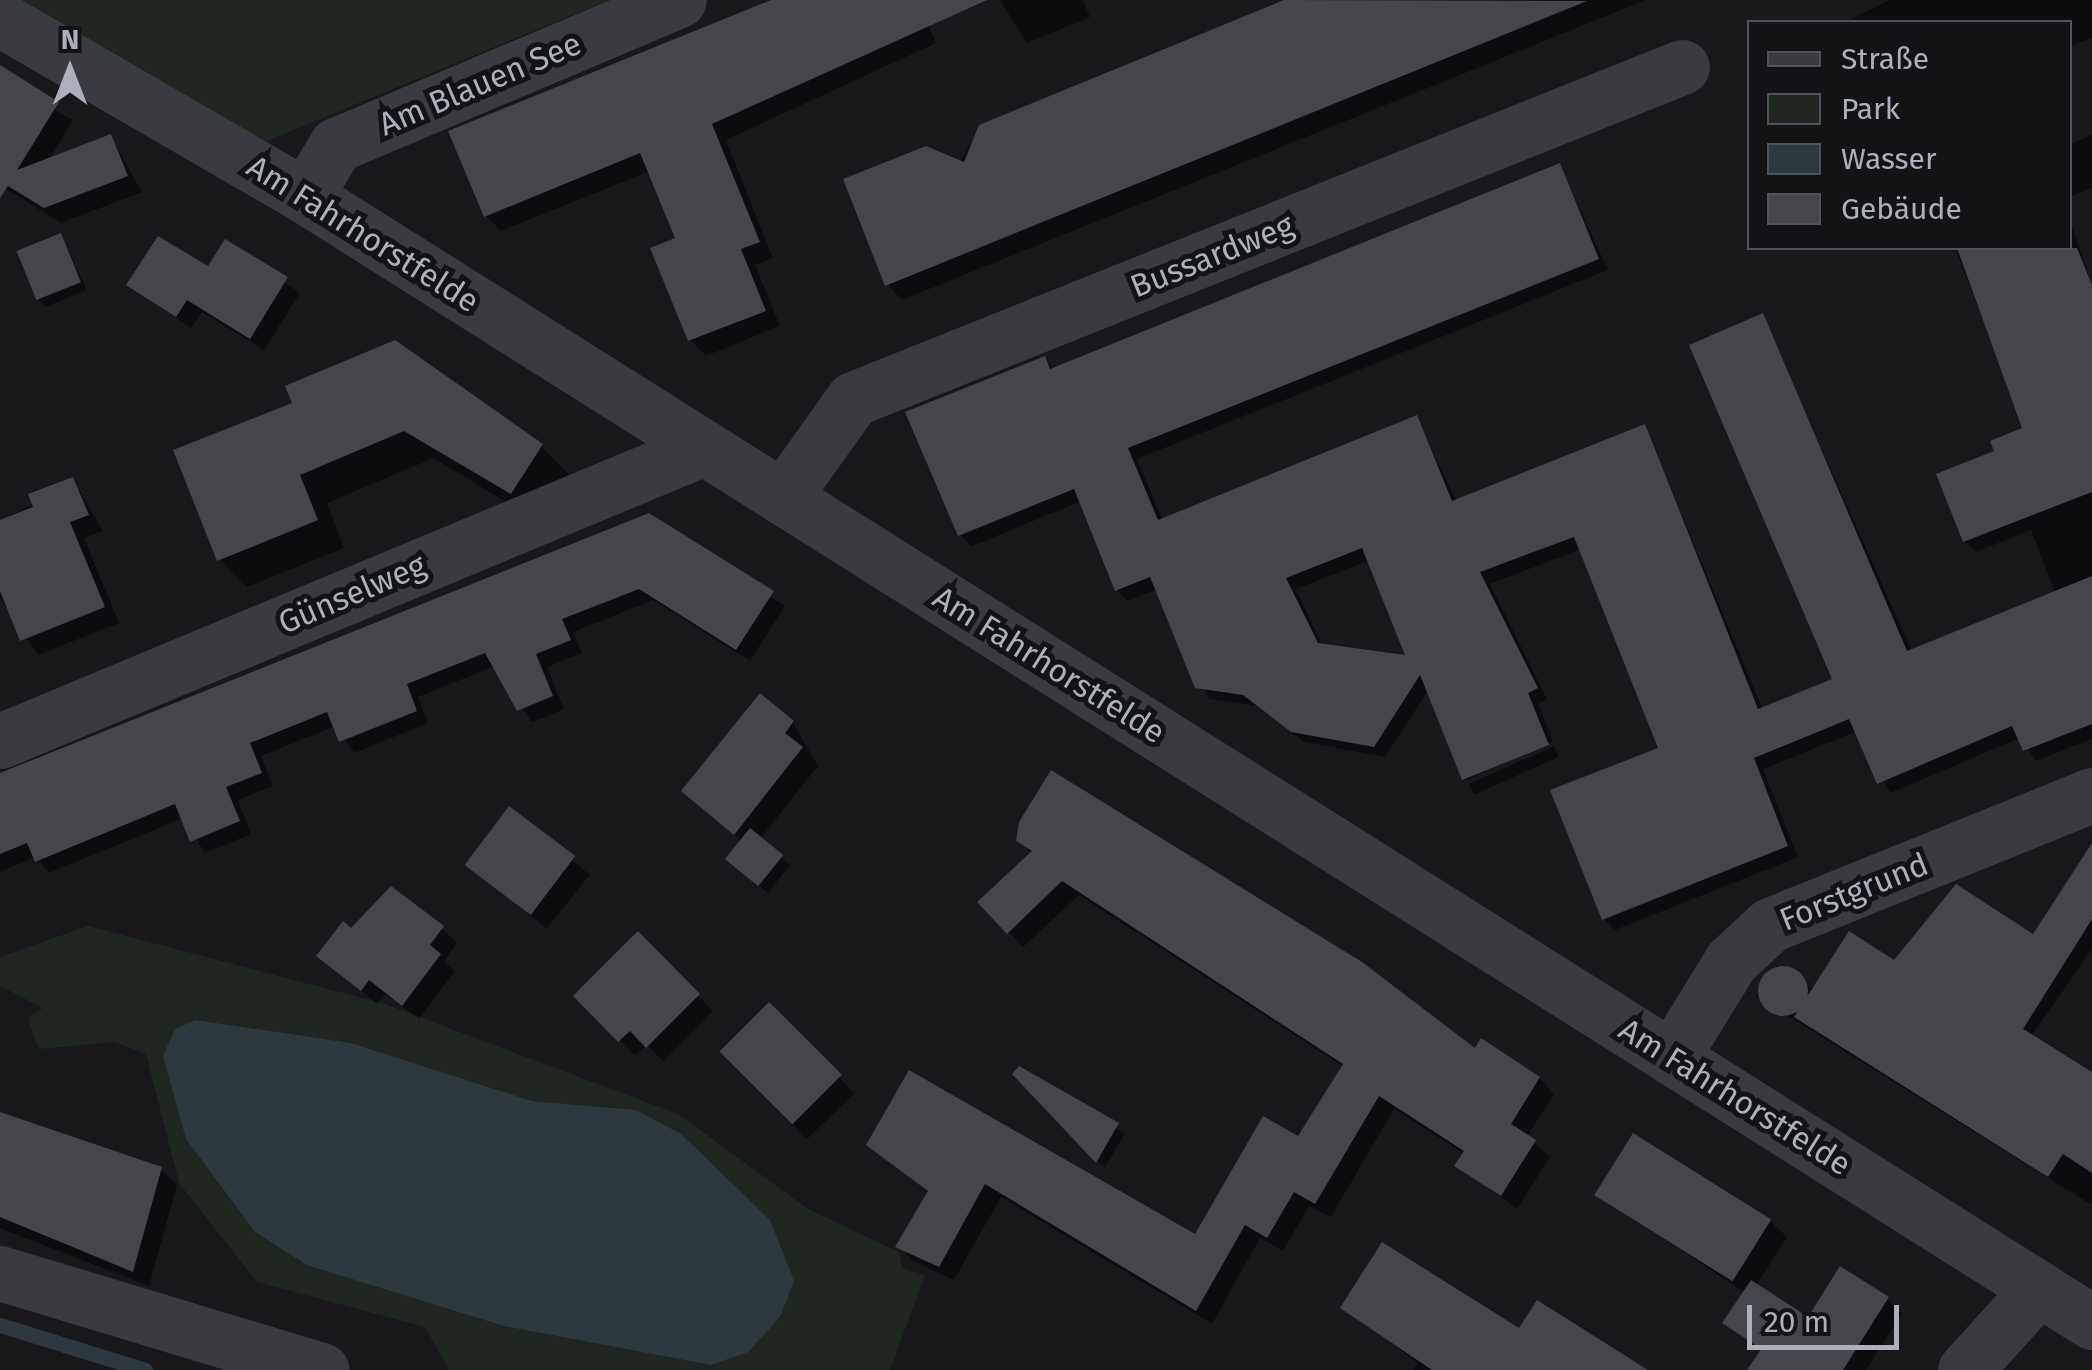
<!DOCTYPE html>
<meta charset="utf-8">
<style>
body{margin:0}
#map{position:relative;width:2092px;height:1370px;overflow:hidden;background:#18181b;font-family:"Fira Sans",sans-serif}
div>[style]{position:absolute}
.green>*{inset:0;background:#1e261f}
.water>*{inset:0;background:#2e393f}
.shadow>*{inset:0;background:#0007;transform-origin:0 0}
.stream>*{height:15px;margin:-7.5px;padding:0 7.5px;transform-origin:7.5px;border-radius:7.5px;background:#2e393f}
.building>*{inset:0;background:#45464b;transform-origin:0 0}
.round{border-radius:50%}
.minor>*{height:55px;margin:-27.5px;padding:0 27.5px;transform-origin:27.5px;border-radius:27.5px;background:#393b40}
span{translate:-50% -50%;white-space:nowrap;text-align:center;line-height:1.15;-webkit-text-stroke:10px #131316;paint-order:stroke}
.street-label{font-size:32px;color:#abb0ba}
.legend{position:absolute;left:1747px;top:20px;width:325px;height:230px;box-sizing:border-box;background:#131316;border:2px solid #505258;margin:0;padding:12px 18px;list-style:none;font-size:30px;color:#abb0ba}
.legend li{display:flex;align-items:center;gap:20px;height:50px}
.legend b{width:50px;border:2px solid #505258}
.north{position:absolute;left:20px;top:20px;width:100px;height:100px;-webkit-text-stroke:8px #131316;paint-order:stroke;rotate:0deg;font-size:28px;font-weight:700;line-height:40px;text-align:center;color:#abb0ba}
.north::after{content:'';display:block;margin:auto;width:35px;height:45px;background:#abb0ba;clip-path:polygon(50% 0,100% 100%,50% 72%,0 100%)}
.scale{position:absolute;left:1747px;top:1305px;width:152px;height:45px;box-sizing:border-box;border:5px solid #abb0ba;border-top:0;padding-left:12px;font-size:30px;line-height:35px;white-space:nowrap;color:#abb0ba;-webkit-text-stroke:8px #131316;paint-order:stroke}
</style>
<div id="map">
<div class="green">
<i style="clip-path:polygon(0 0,609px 0,252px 147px)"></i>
<i style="clip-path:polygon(evenodd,88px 926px,385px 1004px,678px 1114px,808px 1209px,899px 1252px,902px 1268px,925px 1275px,890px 1370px,449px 1370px,425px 1327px,257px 1282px,179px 1183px,146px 1054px,115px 1042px,39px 1049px,27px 1018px,43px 1008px,0 986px,0 957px,88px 926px,196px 1020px,351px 1043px,532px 1101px,636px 1110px,711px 1365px,504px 1326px,255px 1232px,186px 1139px,164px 1056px,196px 1020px)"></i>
</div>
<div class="water">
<i style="clip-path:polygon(196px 1020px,351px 1043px,532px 1101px,636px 1110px,681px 1134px,770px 1220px,794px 1281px,780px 1317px,748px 1352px,711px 1365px,504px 1326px,307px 1265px,255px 1232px,186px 1139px,163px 1056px,175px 1029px)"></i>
</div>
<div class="shadow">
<i style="clip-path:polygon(776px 0,918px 0,936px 43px,726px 140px,773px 258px,755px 265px,780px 326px,706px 356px,690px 340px,678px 239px,650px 171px,501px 231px,486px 216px)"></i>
<i style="clip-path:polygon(1000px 0,1083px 0,1090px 17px,1027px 43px)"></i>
<i style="clip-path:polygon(1293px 0,1646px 0,902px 300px,887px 284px,981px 127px)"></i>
<i style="clip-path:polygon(1890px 0,2092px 0,2092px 38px,2070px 47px,2070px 22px,1845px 22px)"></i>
<i style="clip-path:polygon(0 78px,73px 120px,48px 161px,111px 137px,142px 192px,61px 223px,0 185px)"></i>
<i style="clip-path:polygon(2092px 135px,2092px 188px,2070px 197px,2070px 144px)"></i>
<i style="clip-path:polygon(evenodd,1560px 166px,1608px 270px,1137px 459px,1163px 521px,1416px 418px,1457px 502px,1645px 427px,1763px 710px,1835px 680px,1762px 316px,1912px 651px,2055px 593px,2031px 530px,1976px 552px,1965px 541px,1997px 452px,2025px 429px,1955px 248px,2070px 248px,2070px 220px,2092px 285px,2092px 739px,2036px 761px,2020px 738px,1890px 793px,1857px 731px,1763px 769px,1798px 857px,1615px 930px,1604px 919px,1661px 749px,1581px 549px,1490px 584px,1547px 699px,1538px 704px,1553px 741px,1466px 780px,1429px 689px,1385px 757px,1304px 742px,1257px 706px,1209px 699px,1158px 589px,1128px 601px,1117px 590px,1082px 501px,972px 546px,960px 535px,1044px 359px,1055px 370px,1560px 166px,1370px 560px,1409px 658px,1323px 647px,1296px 589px,1370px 560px)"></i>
<i style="clip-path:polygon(61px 236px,87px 290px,45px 307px,38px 299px)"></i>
<i style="clip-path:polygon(226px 242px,300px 293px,264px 350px,202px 312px,191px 328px,129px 285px,208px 270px)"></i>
<i style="clip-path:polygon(295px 404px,541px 446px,569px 474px,537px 521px,434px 458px,327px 503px,344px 548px,247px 587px,219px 559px)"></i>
<i style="clip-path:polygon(73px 479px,103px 531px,84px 538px,119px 623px,38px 655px,0 598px,0 523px)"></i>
<i style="clip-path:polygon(648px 516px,785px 606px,750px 661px,653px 600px,573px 632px,582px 653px,547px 667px,564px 709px,532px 722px,495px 666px,418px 697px,428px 723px,354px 753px,336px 726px,261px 756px,273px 786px,238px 800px,251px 834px,205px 853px,183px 818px,49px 873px,36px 857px,0 872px,0 776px)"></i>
<i style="clip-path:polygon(793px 723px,818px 766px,760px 839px,790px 865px,768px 893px,736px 866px,742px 841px,684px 791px)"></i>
<i style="left:1554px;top:746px;width:12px;height:93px;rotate:66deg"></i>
<i style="left:510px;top:810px;width:103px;height:69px;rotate:39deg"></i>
<i style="clip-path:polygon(1018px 840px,1539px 1078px,1554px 1094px,1527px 1137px,1550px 1157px,1517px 1209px,1458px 1166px,1465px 1154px,1394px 1109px,1331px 1217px,1309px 1206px,1283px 1251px,1260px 1238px,1212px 1324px,1001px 1197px,954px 1280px,913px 1261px,899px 1246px,930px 1193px,869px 1145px,1196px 1237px,1298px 1139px,1344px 1067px,1079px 895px,1023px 947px,1009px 932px,1032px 854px)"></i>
<i style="clip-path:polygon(2092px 844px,2092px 949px,2032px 1035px,2092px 1074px,2092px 1205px,1756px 996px,1777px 965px,1815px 990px,2034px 937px)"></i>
<i style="clip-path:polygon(442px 928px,457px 943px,444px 961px,455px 971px,419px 1019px,385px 994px,377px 1004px,319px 955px,352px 931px)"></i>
<i style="clip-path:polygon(638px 935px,713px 1011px,663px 1061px,647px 1045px,635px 1055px,576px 996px)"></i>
<i style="left:769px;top:1005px;width:123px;height:66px;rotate:46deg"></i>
<i style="clip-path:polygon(1016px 1074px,1125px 1133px,1105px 1168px)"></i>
<i style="clip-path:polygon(0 1115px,160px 1169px,177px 1185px,149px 1286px,0 1228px)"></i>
<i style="clip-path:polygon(1598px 1194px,1770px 1221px,1787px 1237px,1756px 1286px,1809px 1321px,1887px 1299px,1902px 1314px,1866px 1370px,1750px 1370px,1762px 1352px,1725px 1323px,1745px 1293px)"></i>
<i style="clip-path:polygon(1350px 1312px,1520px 1332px,1644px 1370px,1413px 1370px,1418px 1363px)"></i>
</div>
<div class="stream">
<i style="left:0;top:1325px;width:152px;rotate:17.2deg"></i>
</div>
<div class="building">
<i style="clip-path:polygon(771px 0,987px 0,712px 124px,760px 242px,741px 249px,766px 311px,688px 341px,650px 248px,675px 238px,640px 153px,484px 217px,448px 131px)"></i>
<i style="clip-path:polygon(1284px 0,1587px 1px,885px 286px,843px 179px,926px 146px,964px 162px,979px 125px)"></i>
<i style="clip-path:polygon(0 65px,59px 102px,17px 170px,111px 134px,128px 176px,44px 208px,8px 186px,0 198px)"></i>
<i style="clip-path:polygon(evenodd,1560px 163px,1599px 259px,1128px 448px,1158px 520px,1417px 415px,1452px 501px,1645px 424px,1758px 709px,1832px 679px,1689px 345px,1763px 313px,1907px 651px,2092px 576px,2092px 724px,2023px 751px,2012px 726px,1877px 784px,1849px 719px,1754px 758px,1788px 846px,1602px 920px,1550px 790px,1658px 748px,1574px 537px,1480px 572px,1538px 688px,1528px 693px,1549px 745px,1462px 780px,1420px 675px,1374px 747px,1291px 732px,1243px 695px,1195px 688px,1150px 577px,1115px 591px,1074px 489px,958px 536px,905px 412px,1045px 356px,1050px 369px,1560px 163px,1362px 548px,1405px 655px,1318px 643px,1286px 578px,1362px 548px)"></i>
<i style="left:61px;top:233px;width:53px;height:48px;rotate:68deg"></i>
<i style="clip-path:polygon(158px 236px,208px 266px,225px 239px,288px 277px,250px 339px,187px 300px,176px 317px,126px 285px)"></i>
<i style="clip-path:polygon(1957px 248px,2077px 248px,2092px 285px,2092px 492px,1963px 542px,1936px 474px,1994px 451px,1990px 441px,2022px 428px)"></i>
<i style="clip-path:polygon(395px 340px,543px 444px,511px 494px,404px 431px,300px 475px,318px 520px,217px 561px,173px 450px,292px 403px,285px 386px)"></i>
<i style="clip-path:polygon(73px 477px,89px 515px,70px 522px,105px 607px,20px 641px,0 591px,0 520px,33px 507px,28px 494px)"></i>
<i style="clip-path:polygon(649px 513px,774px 591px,736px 650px,639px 589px,562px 619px,571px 640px,536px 654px,553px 696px,517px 711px,485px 653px,407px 684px,417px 711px,339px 742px,327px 712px,250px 743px,262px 773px,226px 787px,240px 821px,190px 842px,175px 804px,35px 862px,27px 843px,0 854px,0 773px)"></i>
<i style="clip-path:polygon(760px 693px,794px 721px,785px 733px,803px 747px,734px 835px,681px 791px)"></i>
<i style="clip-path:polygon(1051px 770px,1362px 962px,1475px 1048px,1481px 1038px,1540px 1077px,1511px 1124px,1536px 1140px,1501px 1196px,1454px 1166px,1464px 1151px,1379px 1096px,1315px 1204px,1294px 1192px,1267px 1238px,1245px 1225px,1196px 1311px,985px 1184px,939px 1267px,895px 1247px,928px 1191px,866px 1145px,909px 1070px,1195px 1234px,1263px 1116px,1298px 1136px,1343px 1064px,1062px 881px,1007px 934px,977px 902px,1032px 851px,1016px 841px,1019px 822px)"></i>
<i style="left:509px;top:806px;width:83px;height:74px;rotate:37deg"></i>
<i style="left:750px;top:828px;width:43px;height:40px;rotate:39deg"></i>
<i style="clip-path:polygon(2092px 843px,2092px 919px,2023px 1029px,2092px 1072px,2092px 1173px,2063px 1154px,2048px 1177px,1794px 1017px,1849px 931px,1894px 960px,1956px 884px,2033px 934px)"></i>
<i style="clip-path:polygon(391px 886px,444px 926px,430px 945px,441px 954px,402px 1006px,369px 980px,361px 991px,316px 956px,343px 921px,351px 928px)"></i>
<i style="clip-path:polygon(638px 931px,700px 994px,646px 1048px,630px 1031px,618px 1042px,573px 996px)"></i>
<i class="round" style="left:1758px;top:966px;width:50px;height:50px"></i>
<i style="left:769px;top:1002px;width:103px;height:70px;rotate:45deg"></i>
<i style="clip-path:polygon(1019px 1066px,1119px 1123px,1096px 1163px,1012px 1074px)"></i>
<i style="clip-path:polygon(0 1112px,162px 1167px,133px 1272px,0 1217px)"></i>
<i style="left:1633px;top:1133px;width:163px;height:73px;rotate:32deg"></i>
<i style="clip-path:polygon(1382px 1242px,1519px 1328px,1537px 1300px,1648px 1370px,1432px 1370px,1340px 1308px)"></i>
<i style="clip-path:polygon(1840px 1266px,1889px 1297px,1843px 1370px,1747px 1370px,1761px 1349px,1722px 1323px,1751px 1280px,1808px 1317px)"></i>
</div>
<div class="minor">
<i style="left:0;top:19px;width:353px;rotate:30.1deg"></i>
<i style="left:305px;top:196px;width:2112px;rotate:32.22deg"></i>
<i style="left:305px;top:196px;width:60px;rotate:-58.7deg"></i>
<i style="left:336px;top:145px;width:372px;rotate:-22.9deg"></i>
<i style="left:783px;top:497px;width:120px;rotate:-54.5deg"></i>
<i style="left:853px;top:399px;width:893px;rotate:-21.83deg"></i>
<i style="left:0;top:741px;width:763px;rotate:-22.6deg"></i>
<i style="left:1672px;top:1057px;width:113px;rotate:-58.4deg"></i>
<i style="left:1731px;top:961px;width:53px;rotate:-42.7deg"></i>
<i style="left:1770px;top:925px;width:347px;rotate:-22deg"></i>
<i style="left:0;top:1273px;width:336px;rotate:16.8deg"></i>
<i style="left:1965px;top:1370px;width:110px;rotate:-47.9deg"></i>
</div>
<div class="street-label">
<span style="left:480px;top:84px;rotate:-23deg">Am Blauen See</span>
<span style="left:363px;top:234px;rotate:32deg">Am Fahrhorstfelde</span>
<span style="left:1212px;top:256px;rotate:-22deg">Bussardweg</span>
<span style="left:352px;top:594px;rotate:-23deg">Günselweg</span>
<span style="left:1049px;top:665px;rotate:32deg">Am Fahrhorstfelde</span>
<span style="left:1854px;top:892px;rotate:-22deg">Forstgrund</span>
<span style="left:1735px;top:1097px;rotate:32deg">Am Fahrhorstfelde</span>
</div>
<ul class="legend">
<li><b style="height:12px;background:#393b40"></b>Straße</li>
<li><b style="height:28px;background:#1e261f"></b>Park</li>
<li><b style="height:28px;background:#2e393f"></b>Wasser</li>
<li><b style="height:28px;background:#45464b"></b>Gebäude</li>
</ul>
<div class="north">N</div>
<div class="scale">20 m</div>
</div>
